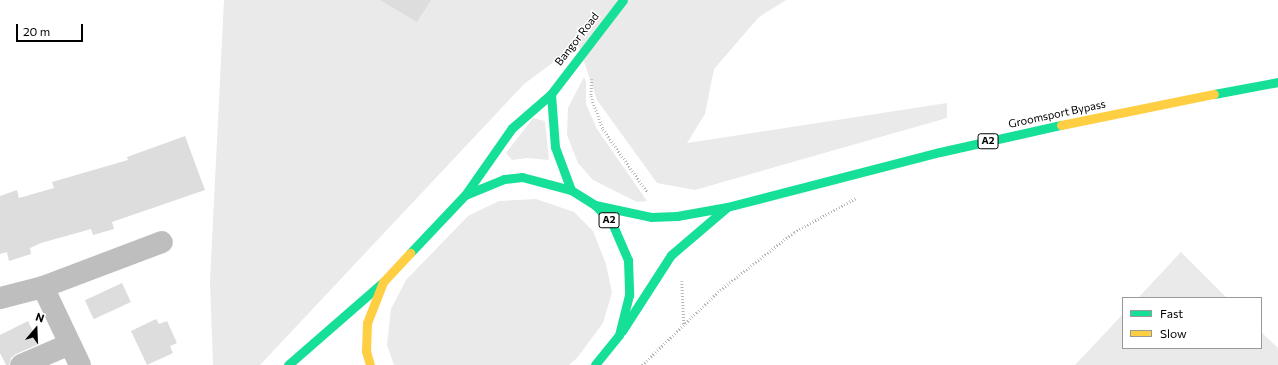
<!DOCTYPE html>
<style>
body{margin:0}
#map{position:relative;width:1278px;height:365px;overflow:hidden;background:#fff;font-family:Commissioner,sans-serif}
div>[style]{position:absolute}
.green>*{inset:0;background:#eaeaea}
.building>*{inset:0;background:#ddd;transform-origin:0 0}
.path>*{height:2.5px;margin-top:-1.25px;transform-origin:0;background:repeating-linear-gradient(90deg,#b8b8b8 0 1px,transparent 0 3px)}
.street>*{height:22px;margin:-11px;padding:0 11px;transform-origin:11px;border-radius:11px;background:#bebebe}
.fast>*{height:9px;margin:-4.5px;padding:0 4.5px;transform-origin:4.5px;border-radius:4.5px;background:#16e098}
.slow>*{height:9px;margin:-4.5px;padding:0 4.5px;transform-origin:4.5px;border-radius:4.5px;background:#ffcf43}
span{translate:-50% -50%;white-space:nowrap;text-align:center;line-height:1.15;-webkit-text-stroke:3px #fff;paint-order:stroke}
.shield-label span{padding:1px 3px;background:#fff;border:1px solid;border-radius:3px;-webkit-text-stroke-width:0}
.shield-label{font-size:10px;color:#000;font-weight:700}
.street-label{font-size:11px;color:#000}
.legend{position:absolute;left:1122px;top:297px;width:140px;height:52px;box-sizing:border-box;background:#fff;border:1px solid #999;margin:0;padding:5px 7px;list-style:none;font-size:12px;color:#000}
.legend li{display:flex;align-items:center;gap:8px;height:20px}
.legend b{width:20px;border:1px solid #999}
.north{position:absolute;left:16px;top:309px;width:40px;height:40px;-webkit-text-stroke:3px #fff;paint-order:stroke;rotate:19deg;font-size:11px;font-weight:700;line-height:16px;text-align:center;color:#000}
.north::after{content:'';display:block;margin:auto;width:14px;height:18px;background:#000;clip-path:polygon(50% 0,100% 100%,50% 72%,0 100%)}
.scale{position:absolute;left:16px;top:24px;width:67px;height:18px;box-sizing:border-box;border:2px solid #000;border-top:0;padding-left:5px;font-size:12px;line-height:14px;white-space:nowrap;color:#000;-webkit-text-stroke:3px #fff;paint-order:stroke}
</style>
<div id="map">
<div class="green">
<i style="clip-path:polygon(224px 0,786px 0,759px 17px,714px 69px,705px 114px,687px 143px,947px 103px,947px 118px,695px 190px,657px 183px,597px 100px,578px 44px,524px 84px,260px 365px,213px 365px,210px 281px)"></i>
<i style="clip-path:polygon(584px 77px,586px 82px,586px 104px,597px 129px,647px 201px,637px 202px,593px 180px,578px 163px,567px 135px,568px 108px)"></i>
<i style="clip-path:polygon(533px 118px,545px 121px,549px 160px,527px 158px,512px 160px,506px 153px)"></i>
<i style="clip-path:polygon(536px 199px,574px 212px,593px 231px,606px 264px,612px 293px,603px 323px,577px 358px,569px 365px,394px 365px,387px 345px,391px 309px,406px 280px,468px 216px,499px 201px)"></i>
<i style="clip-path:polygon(1181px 252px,1227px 298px,1138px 298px)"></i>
<i style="clip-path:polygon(1123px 314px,1123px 348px,1261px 348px,1261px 332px,1278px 348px,1278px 365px,1075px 365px)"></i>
</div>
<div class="building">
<i style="clip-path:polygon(380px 0,431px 0,417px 22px)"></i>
<i style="clip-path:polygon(185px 136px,205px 190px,112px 222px,114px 229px,93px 235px,91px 229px,41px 243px,30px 248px,31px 254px,9px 261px,7px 252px,0 254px,0 196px,17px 190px,19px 198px,54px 188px,52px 182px,128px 160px,127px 157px)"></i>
<i style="left:122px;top:283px;width:21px;height:41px;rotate:65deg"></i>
<i style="clip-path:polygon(156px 319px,159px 324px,167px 321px,177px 343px,170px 346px,173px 353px,147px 365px,131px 331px)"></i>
<i style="clip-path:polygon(28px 321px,39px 344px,16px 354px,11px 358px,9px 365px,6px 365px,0 353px,0 335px)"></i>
</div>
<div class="path">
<i style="left:592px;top:79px;width:17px;rotate:93deg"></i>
<i style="left:591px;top:96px;width:35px;rotate:70deg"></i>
<i style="left:603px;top:129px;width:78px;rotate:54.9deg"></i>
<i style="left:682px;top:281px;width:43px;rotate:87.3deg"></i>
<i style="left:642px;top:365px;width:108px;rotate:-43.9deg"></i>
<i style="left:720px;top:290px;width:94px;rotate:-38.1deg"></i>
<i style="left:794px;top:232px;width:71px;rotate:-28.7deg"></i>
</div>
<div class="street">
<i style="left:43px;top:287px;width:86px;rotate:64.6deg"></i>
<i style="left:0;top:298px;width:44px;rotate:-14.3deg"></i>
<i style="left:43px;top:287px;width:127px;rotate:-20.7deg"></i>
<i style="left:21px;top:365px;width:53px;rotate:-23.2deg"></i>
</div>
<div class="fast">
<i style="left:551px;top:94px;width:53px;rotate:85.7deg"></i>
<i style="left:555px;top:147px;width:46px;rotate:69.6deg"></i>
<i style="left:1214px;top:94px;width:65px;rotate:-10.6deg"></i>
<i style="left:465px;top:195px;width:82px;rotate:-55deg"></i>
<i style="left:512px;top:128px;width:52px;rotate:-41.1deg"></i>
<i style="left:551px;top:94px;width:118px;rotate:-52.5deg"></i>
<i style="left:595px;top:205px;width:57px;rotate:12.1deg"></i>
<i style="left:651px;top:217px;width:26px;rotate:-2deg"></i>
<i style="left:677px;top:216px;width:51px;rotate:-10.2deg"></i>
<i style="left:727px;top:207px;width:220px;rotate:-14.5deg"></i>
<i style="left:940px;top:152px;width:124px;rotate:-12.6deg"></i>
<i style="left:410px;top:253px;width:80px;rotate:-46.5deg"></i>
<i style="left:465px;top:195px;width:42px;rotate:-22.3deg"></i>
<i style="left:504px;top:179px;width:18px;rotate:-6deg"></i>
<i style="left:522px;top:177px;width:51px;rotate:14.9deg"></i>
<i style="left:571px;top:190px;width:28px;rotate:32deg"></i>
<i style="left:595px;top:205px;width:25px;rotate:47deg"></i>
<i style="left:612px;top:223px;width:40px;rotate:66.6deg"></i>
<i style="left:628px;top:260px;width:35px;rotate:88deg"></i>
<i style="left:629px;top:295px;width:41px;rotate:104deg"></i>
<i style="left:619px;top:335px;width:38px;rotate:129deg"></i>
<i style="left:622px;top:331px;width:90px;rotate:-57.2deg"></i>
<i style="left:671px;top:255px;width:72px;rotate:-40.5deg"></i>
<i style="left:288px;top:365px;width:126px;rotate:-41.1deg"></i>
</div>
<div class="slow">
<i style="left:1061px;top:125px;width:156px;rotate:-11.5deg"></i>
<i style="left:370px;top:365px;width:15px;rotate:-106deg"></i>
<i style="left:366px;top:351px;width:28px;rotate:-88deg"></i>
<i style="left:367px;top:323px;width:44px;rotate:-68.7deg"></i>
<i style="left:383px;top:282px;width:40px;rotate:-47deg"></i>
</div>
<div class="shield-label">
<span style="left:988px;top:141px">A2</span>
<span style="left:609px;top:220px">A2</span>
</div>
<div class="street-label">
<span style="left:577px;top:39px;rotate:-52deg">Bangor Road</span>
<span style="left:1057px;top:114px;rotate:-12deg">Groomsport Bypass</span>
</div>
<ul class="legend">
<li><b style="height:5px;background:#16e098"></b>Fast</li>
<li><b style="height:5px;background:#ffcf43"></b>Slow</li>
</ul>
<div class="north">N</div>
<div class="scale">20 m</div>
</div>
